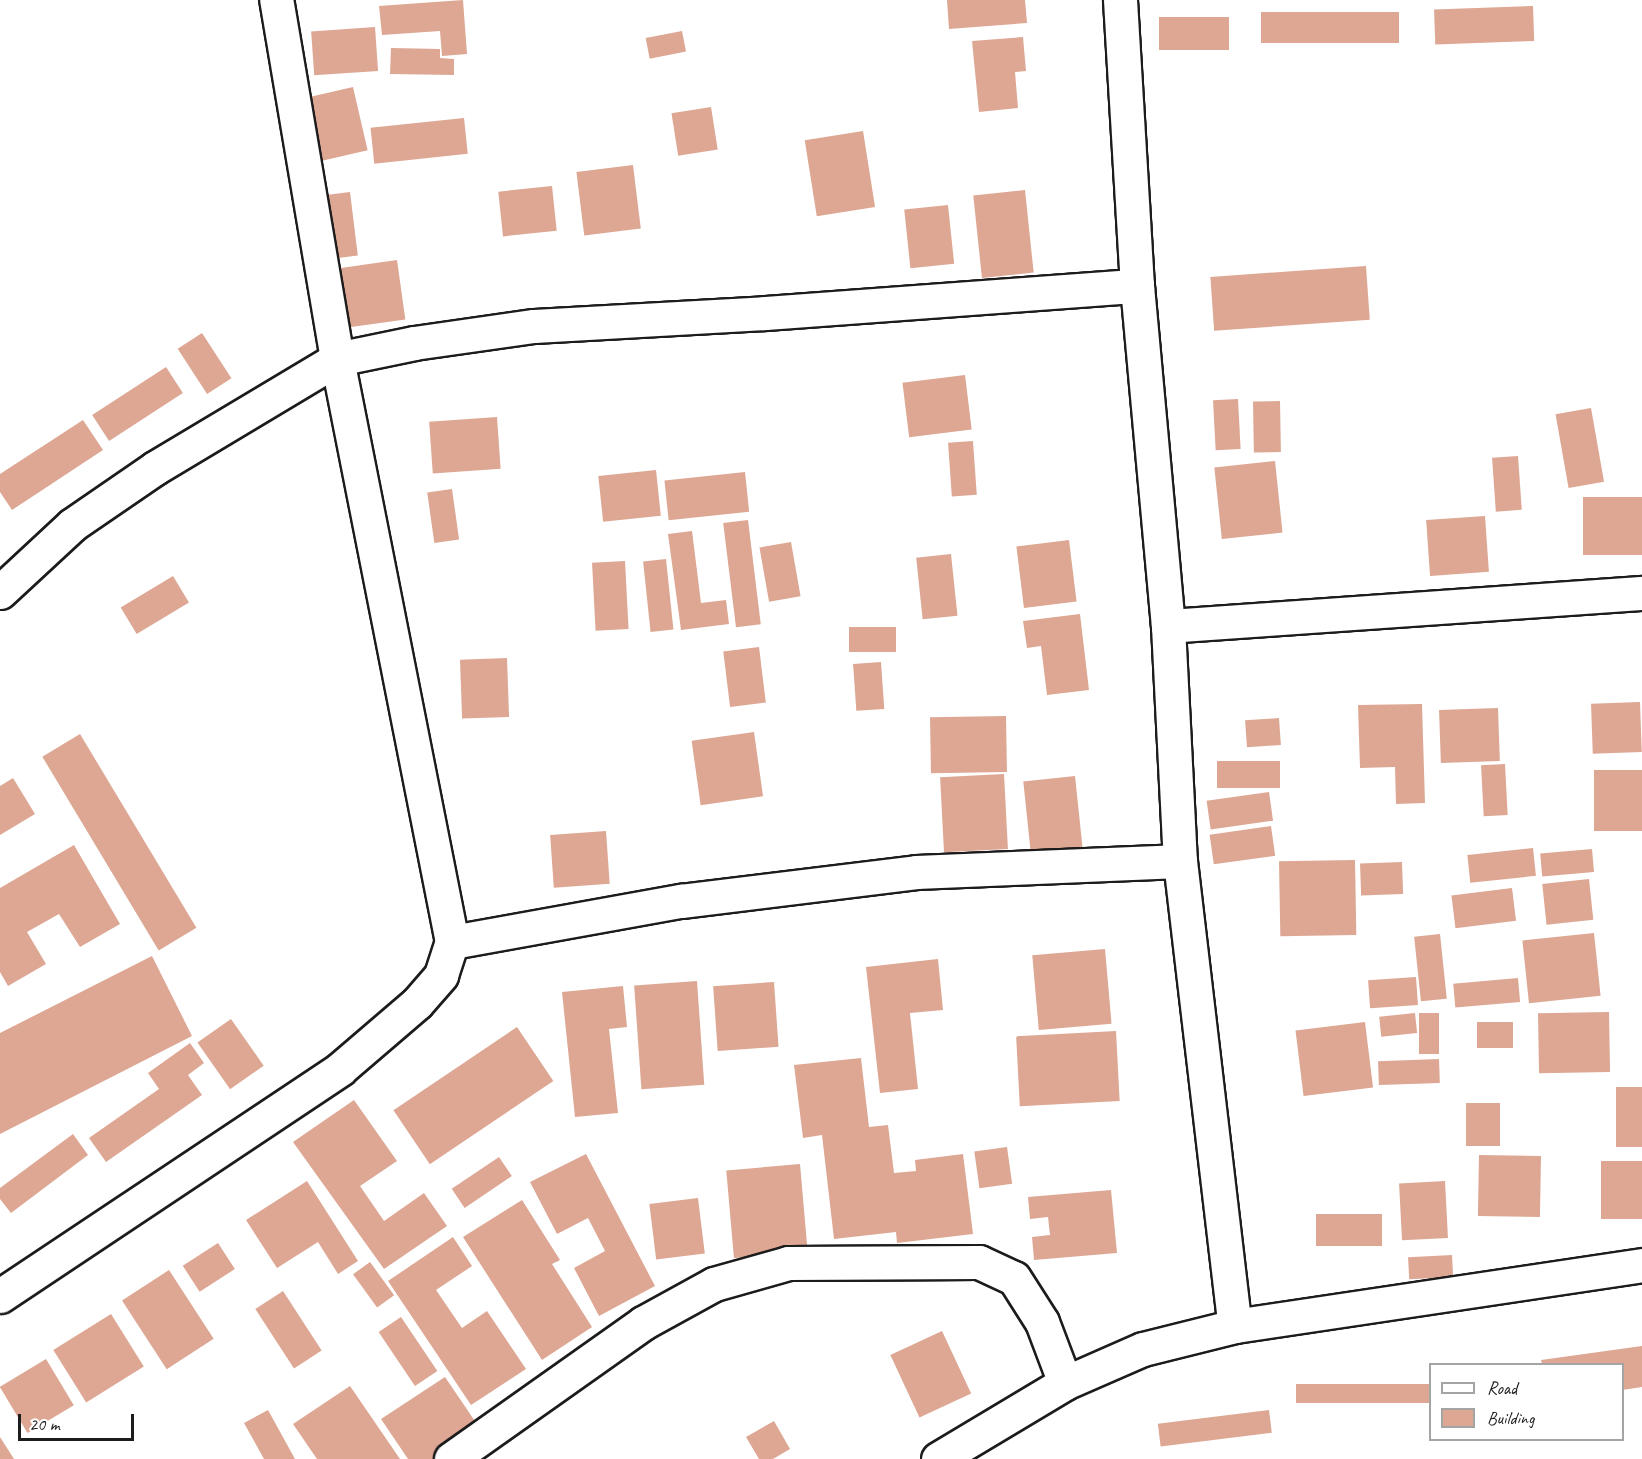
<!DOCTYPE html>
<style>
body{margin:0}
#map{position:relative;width:1642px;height:1459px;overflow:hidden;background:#fff;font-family:Caveat,sans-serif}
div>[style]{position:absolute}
.building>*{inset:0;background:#dda793;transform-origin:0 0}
.roads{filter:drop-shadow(2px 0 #1c1c1c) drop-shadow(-2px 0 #1c1c1c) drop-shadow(0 2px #1c1c1c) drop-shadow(0 -2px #1c1c1c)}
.minor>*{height:33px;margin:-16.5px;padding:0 16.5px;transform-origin:16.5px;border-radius:16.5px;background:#fff}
span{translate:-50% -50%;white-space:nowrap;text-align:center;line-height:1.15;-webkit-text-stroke:4.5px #fff;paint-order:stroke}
.legend{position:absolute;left:1429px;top:1363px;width:195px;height:78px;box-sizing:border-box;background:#fff;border:2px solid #a4a4a4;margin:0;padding:8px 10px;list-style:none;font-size:18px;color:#1c1c1c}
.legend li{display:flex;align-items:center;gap:12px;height:30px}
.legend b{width:30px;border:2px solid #a4a4a4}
.scale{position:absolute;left:18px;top:1414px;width:116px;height:27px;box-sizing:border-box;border:3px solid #1c1c1c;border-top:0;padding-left:8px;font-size:18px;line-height:21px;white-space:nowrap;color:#1c1c1c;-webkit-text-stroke:4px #fff;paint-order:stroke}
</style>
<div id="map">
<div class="building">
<i style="clip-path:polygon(463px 0,467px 54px,442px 56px,440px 31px,382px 35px,379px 6px)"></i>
<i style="clip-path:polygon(947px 0,1025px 0,1027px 23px,949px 29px)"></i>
<i style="left:1533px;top:6px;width:35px;height:99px;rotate:88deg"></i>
<i style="left:1399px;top:12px;width:31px;height:138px;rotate:90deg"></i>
<i style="left:1159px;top:17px;width:70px;height:33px"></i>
<i style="left:375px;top:27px;width:44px;height:64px;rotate:86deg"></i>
<i style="left:682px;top:31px;width:21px;height:37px;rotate:79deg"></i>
<i style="clip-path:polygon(1023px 37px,1026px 71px,1015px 72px,1018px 108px,979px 112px,972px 41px)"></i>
<i style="clip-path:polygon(391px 48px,440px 49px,440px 58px,454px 59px,454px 75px,390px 74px)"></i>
<i style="left:353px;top:87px;width:65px;height:60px;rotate:77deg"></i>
<i style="left:711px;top:107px;width:43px;height:40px;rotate:81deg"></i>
<i style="left:464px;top:118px;width:36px;height:94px;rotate:84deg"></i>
<i style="left:863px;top:131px;width:77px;height:59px;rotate:81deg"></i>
<i style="left:633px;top:165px;width:64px;height:57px;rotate:83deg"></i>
<i style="left:552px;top:186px;width:45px;height:54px;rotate:84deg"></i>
<i style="left:1025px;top:190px;width:83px;height:52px;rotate:84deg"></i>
<i style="left:350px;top:192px;width:64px;height:26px;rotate:83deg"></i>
<i style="left:948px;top:205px;width:59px;height:44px;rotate:84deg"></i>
<i style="left:397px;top:260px;width:60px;height:62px;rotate:82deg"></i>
<i style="left:1366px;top:266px;width:54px;height:156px;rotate:86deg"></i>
<i style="left:202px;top:333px;width:54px;height:29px;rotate:57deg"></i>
<i style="left:166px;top:367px;width:31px;height:88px;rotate:57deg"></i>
<i style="left:965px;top:375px;width:55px;height:63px;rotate:83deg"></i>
<i style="left:1238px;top:399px;width:50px;height:25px;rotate:87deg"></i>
<i style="left:1280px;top:401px;width:51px;height:27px;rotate:89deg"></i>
<i style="left:1591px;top:408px;width:75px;height:36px;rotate:80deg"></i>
<i style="left:497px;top:417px;width:52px;height:68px;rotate:86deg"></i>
<i style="clip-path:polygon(83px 420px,103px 450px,12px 510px,0 492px,0 474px)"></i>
<i style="left:973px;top:441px;width:54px;height:25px;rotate:86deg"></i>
<i style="left:1518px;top:456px;width:54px;height:26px;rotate:86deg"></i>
<i style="left:1275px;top:461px;width:72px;height:61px;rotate:84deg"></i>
<i style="left:656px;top:470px;width:46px;height:58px;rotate:84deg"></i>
<i style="left:745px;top:472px;width:40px;height:81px;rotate:84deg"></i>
<i style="left:452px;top:489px;width:51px;height:25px;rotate:82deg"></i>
<i style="left:1642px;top:497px;width:58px;height:59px;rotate:90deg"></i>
<i style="left:1485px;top:516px;width:56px;height:59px;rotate:86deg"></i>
<i style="left:748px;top:520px;width:105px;height:25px;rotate:83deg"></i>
<i style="clip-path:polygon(692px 531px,701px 603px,726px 600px,729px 624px,681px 630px,668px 534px)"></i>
<i style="left:1069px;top:540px;width:62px;height:53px;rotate:83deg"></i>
<i style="left:791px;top:542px;width:55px;height:32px;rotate:80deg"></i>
<i style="left:951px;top:554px;width:62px;height:35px;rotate:84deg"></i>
<i style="left:666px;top:559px;width:71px;height:23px;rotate:84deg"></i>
<i style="left:625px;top:561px;width:68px;height:33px;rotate:87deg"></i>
<i style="left:173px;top:576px;width:31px;height:61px;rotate:59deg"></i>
<i style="clip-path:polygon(1080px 614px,1089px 690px,1047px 695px,1041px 646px,1027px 648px,1023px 621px)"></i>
<i style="left:849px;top:627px;width:47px;height:25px"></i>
<i style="left:759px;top:647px;width:56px;height:36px;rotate:83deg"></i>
<i style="left:507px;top:658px;width:59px;height:47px;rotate:88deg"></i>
<i style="left:881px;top:662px;width:47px;height:28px;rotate:86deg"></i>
<i style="left:1640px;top:702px;width:50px;height:49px;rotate:88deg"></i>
<i style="clip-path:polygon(1422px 704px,1425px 803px,1396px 804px,1395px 767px,1360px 768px,1358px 705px)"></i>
<i style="left:1498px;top:708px;width:53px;height:59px;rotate:88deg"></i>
<i style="left:1006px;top:716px;width:56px;height:76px;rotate:89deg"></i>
<i style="left:1279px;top:718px;width:27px;height:34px;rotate:86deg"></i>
<i style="left:754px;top:732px;width:65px;height:63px;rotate:82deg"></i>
<i style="left:80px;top:734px;width:226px;height:44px;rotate:59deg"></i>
<i style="left:1280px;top:761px;width:27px;height:63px;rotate:90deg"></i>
<i style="left:1505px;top:764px;width:51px;height:24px;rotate:87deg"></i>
<i style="left:1642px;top:770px;width:61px;height:48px;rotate:90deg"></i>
<i style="left:1004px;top:774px;width:75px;height:64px;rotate:87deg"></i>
<i style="left:1075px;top:776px;width:72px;height:52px;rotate:84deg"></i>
<i style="clip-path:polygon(13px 778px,35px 814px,0 835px,0 786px)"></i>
<i style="left:1269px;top:792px;width:29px;height:63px;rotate:82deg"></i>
<i style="left:1271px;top:826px;width:30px;height:62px;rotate:82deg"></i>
<i style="left:606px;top:831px;width:53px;height:56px;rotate:86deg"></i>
<i style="clip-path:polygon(74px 845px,120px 924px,80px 947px,59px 914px,27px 932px,46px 964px,8px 986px,0 972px,0 888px)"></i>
<i style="left:1533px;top:848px;width:28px;height:66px;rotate:84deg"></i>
<i style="left:1592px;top:849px;width:23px;height:52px;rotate:85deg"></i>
<i style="left:1355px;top:860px;width:75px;height:76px;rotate:89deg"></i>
<i style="left:1402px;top:862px;width:32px;height:42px;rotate:88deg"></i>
<i style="left:1589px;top:879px;width:41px;height:47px;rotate:84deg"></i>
<i style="left:1512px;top:888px;width:33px;height:61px;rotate:83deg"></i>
<i style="left:1594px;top:933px;width:63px;height:72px;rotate:84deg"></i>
<i style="left:1440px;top:934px;width:65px;height:26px;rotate:84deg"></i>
<i style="left:1105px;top:949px;width:75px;height:73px;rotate:85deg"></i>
<i style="clip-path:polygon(152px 956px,192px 1036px,0 1134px,0 1033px)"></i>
<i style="clip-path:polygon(938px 959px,943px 1010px,910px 1013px,918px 1089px,880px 1093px,866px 967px)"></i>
<i style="left:1416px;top:977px;width:28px;height:48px;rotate:86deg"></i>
<i style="left:1518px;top:978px;width:24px;height:65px;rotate:85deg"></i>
<i style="left:697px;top:981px;width:104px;height:63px;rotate:86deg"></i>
<i style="left:774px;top:982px;width:65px;height:61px;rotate:86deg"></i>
<i style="clip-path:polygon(623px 986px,627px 1027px,609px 1029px,618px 1113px,575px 1117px,562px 992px)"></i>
<i style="left:1609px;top:1012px;width:60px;height:71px;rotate:89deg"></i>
<i style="left:1415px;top:1013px;width:20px;height:36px;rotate:84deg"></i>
<i style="left:1419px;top:1013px;width:20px;height:41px"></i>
<i style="left:231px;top:1019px;width:57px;height:41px;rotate:55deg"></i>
<i style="left:1365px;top:1022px;width:66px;height:70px;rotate:83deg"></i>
<i style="left:1513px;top:1022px;width:26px;height:36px;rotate:90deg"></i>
<i style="left:517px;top:1027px;width:65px;height:149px;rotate:56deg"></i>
<i style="left:1116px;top:1031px;width:70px;height:100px;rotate:87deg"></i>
<i style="clip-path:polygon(190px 1043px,204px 1063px,188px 1075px,202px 1095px,106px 1162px,89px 1138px,159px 1089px,148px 1073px)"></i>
<i style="clip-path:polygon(861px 1058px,869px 1127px,888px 1125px,894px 1173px,916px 1171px,915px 1160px,963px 1154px,973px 1234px,897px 1243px,896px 1232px,834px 1239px,822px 1135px,803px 1138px,794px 1065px)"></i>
<i style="left:1439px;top:1059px;width:24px;height:61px;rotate:88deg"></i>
<i style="left:1642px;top:1087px;width:60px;height:26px;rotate:90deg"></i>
<i style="clip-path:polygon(354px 1100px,397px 1161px,360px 1186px,384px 1221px,424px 1193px,447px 1226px,384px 1269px,293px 1142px)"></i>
<i style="left:1466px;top:1103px;width:34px;height:43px"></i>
<i style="clip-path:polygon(73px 1134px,88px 1155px,11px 1213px,0 1199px,0 1188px)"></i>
<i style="left:1007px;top:1147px;width:37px;height:33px;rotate:82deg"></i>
<i style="clip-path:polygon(586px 1154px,655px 1286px,599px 1316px,574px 1268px,605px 1251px,588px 1218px,557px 1234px,530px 1182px)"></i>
<i style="left:1479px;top:1155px;width:62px;height:61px;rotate:1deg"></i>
<i style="left:499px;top:1157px;width:23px;height:57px;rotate:56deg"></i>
<i style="left:1642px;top:1161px;width:58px;height:41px;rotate:90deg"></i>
<i style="left:800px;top:1164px;width:88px;height:74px;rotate:85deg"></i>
<i style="clip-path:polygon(307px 1181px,358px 1261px,338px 1274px,318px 1242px,277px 1268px,246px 1220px)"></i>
<i style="left:1445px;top:1181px;width:57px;height:46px;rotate:87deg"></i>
<i style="clip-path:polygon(1111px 1190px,1117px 1253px,1034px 1260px,1032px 1237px,1050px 1235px,1048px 1217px,1030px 1219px,1028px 1197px)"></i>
<i style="left:698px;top:1198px;width:56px;height:49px;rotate:83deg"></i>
<i style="clip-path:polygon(522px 1200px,560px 1260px,552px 1264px,592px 1327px,542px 1360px,463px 1237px)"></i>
<i style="left:1382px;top:1214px;width:32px;height:66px;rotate:90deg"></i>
<i style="clip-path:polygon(453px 1237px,472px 1266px,436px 1290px,462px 1328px,487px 1311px,526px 1369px,471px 1405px,388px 1281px)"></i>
<i style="left:218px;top:1243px;width:31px;height:42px;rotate:57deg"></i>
<i style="left:1452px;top:1255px;width:22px;height:44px;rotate:87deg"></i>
<i style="left:370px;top:1262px;width:41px;height:21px;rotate:54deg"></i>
<i style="left:169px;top:1270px;width:82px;height:56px;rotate:57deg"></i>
<i style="left:283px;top:1291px;width:71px;height:33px;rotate:57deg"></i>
<i style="left:111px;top:1314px;width:62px;height:68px;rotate:58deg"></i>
<i style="left:401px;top:1317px;width:65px;height:27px;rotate:56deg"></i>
<i style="left:942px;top:1331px;width:69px;height:57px;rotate:65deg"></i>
<i style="clip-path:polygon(1642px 1346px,1642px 1387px,1622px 1390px,1622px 1364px,1542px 1364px,1541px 1360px)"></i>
<i style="left:46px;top:1359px;width:54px;height:54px;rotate:59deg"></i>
<i style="clip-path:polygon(445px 1377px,483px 1433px,444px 1459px,408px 1459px,381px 1419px)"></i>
<i style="left:1430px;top:1384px;width:19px;height:134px;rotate:90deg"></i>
<i style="clip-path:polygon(350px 1386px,400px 1459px,317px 1459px,293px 1424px)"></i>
<i style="clip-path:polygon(268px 1410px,295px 1459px,264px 1459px,244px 1423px)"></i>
<i style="left:1269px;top:1410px;width:23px;height:112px;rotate:83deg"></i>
<i style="clip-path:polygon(774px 1421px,790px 1449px,773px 1459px,759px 1459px,746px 1437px)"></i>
<i style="clip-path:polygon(0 1437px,14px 1459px,0 1459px)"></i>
</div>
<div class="roads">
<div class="minor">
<i style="left:1120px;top:0;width:287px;rotate:86.6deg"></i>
<i style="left:1137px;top:286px;width:341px;rotate:84.8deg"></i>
<i style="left:1168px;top:626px;width:235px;rotate:87.1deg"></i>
<i style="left:1180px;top:861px;width:468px;rotate:83.3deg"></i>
<i style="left:0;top:592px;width:98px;rotate:-42.9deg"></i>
<i style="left:72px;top:525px;width:101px;rotate:-34.5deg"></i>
<i style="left:155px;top:468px;width:212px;rotate:-30.9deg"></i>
<i style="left:337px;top:359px;width:79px;rotate:-11.7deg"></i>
<i style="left:414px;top:343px;width:121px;rotate:-8.1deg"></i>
<i style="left:534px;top:326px;width:231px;rotate:-3.2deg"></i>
<i style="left:765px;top:313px;width:373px;rotate:-4.2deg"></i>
<i style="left:1168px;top:626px;width:475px;rotate:-4deg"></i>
<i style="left:452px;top:942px;width:233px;rotate:-10.2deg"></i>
<i style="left:681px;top:901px;width:237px;rotate:-7deg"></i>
<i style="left:916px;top:872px;width:264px;rotate:-2.4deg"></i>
<i style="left:0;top:1296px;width:409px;rotate:-33.7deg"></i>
<i style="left:340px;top:1069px;width:101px;rotate:-40.6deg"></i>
<i style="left:417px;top:1003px;width:37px;rotate:-49deg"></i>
<i style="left:441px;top:975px;width:35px;rotate:-72deg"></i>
<i style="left:452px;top:942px;width:594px;rotate:-101.16deg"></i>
<i style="left:337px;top:359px;width:364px;rotate:-99.6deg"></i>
<i style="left:451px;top:1459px;width:235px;rotate:-35.3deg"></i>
<i style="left:643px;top:1323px;width:81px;rotate:-28.8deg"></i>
<i style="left:714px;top:1284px;width:77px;rotate:-15.8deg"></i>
<i style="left:788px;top:1263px;width:191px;rotate:-0.3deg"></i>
<i style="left:979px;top:1262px;width:38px;rotate:25deg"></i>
<i style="left:1014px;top:1278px;width:52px;rotate:57.5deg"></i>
<i style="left:1042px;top:1322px;width:65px;rotate:69.3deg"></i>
<i style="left:938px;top:1459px;width:148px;rotate:-30.9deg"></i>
<i style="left:1065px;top:1383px;width:85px;rotate:-23.6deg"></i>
<i style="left:1143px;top:1349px;width:95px;rotate:-14deg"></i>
<i style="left:1235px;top:1326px;width:412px;rotate:-8.5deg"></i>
</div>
</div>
<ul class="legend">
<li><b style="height:8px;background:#fff"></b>Road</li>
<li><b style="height:16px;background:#dda793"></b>Building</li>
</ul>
<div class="scale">20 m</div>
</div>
